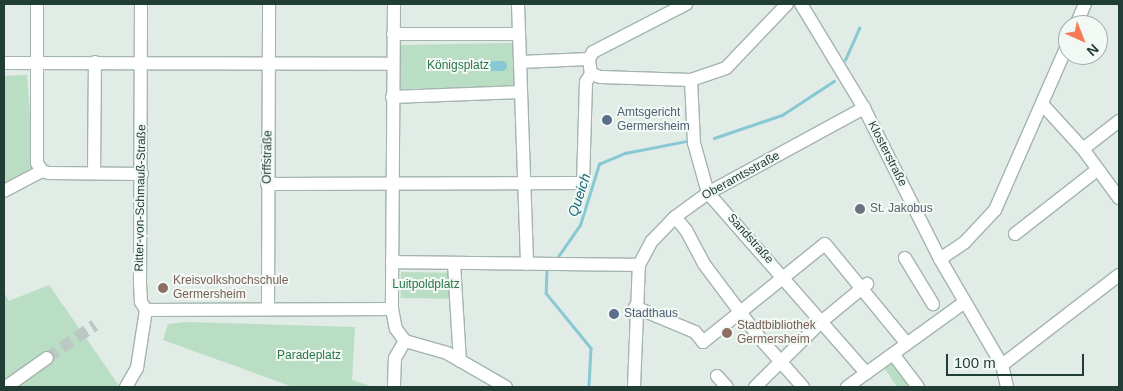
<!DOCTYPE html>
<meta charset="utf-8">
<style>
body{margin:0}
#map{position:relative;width:1123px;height:391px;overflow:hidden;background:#e1ece7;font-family:Helvetica,sans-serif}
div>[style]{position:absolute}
.green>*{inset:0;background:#b9dec3;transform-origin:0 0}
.stream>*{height:2.5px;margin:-1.25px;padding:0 1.25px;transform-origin:1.25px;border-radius:1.25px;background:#87c8d3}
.canal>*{height:10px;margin:-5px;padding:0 5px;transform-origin:5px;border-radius:5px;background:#87c8d3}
.minor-tunnel>*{height:12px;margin-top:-6px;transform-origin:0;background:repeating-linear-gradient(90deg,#bbc9c4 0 12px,transparent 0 18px)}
.roads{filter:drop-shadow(1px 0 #a4b4ae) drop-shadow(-1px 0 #a4b4ae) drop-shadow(0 1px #a4b4ae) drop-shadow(0 -1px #a4b4ae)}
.minor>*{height:12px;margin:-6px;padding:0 6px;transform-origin:6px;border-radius:6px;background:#fff}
.dots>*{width:14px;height:14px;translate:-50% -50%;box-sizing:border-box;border:2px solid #f2f9f5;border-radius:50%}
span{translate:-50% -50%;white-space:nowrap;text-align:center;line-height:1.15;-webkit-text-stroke:4px #f2f9f5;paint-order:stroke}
.park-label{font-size:12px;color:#2a7647}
.service-label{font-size:12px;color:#4e5e75}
.left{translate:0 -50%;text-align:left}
.street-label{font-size:12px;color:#213e36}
.worship-label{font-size:12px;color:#5b616d}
.education-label{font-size:12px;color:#785e54}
.water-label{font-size:14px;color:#196b7b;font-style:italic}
.frame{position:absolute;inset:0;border:5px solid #213e36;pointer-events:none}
.north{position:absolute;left:1058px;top:15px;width:50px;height:50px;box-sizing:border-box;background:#f2f9f5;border:1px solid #9eaea9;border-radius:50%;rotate:136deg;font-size:14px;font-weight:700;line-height:20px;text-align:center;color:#213e36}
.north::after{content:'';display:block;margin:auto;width:18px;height:22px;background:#f67c56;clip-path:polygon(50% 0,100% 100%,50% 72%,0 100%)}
.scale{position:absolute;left:946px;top:354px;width:138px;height:22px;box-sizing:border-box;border:2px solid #213e36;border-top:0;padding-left:6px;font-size:15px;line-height:18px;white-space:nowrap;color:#213e36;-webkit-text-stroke:4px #f2f9f5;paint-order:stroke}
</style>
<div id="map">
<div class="green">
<i style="left:515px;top:43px;width:44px;height:115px;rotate:89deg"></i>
<i style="clip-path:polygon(27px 75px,35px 178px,4px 199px,4px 76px)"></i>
<i style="left:401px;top:272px;width:50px;height:26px;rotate:1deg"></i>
<i style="clip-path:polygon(49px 285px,120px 387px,4px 387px,4px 292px,9px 301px)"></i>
<i style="clip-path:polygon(187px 322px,355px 327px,352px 380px,373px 387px,293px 387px,163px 340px,168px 324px)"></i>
<i style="clip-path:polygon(894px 358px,912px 383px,906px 387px,897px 387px,883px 366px)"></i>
</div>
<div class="stream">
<i style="left:845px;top:60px;width:35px;rotate:-66deg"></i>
<i style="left:714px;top:138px;width:72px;rotate:-18.7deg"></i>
<i style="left:782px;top:115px;width:62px;rotate:-33.2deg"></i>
<i style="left:557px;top:258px;width:40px;rotate:-55.1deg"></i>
<i style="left:580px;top:225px;width:64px;rotate:-72.7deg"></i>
<i style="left:599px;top:164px;width:28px;rotate:-23deg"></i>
<i style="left:625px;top:153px;width:63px;rotate:-11deg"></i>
<i style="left:547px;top:270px;width:23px;rotate:92deg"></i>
<i style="left:546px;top:293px;width:71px;rotate:50.7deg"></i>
<i style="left:591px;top:348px;width:39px;rotate:93deg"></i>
</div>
<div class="canal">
<i style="left:460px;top:66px;width:42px"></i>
</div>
<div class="minor-tunnel">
<i style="left:47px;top:358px;width:58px;rotate:-34.5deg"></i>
</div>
<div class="roads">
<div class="minor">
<i style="left:37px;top:4px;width:159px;rotate:90deg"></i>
<i style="left:37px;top:163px;width:9px;rotate:58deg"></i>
<i style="left:394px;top:4px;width:305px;rotate:90.4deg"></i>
<i style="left:392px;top:309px;width:20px;rotate:79deg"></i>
<i style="left:396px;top:329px;width:15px;rotate:53deg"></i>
<i style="left:405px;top:341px;width:44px;rotate:15.9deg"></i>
<i style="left:447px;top:353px;width:68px;rotate:30deg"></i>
<i style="left:518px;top:4px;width:260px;rotate:88deg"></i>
<i style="left:801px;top:4px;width:122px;rotate:58.8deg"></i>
<i style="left:864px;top:108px;width:169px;rotate:63.3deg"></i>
<i style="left:940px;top:259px;width:123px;rotate:59.7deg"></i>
<i style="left:1002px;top:365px;width:23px;rotate:77deg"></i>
<i style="left:1076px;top:25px;width:23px;rotate:-67deg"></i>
<i style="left:393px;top:34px;width:126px"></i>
<i style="left:589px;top:59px;width:8px;rotate:-60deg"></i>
<i style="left:593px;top:52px;width:105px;rotate:-27.3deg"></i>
<i style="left:520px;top:62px;width:69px;rotate:-2.5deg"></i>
<i style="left:4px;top:63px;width:388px;rotate:0.1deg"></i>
<i style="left:591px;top:74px;width:10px;rotate:17deg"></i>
<i style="left:601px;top:77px;width:90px;rotate:1.9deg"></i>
<i style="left:691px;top:80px;width:37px;rotate:-19deg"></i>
<i style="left:726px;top:68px;width:88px;rotate:-46.4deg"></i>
<i style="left:691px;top:80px;width:63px;rotate:87.3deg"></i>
<i style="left:694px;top:143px;width:52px;rotate:74.4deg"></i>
<i style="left:708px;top:193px;width:240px;rotate:48.7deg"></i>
<i style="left:392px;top:97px;width:129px;rotate:-2.2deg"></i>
<i style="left:1043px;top:105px;width:59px;rotate:47.7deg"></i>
<i style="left:1083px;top:149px;width:61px;rotate:53.7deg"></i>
<i style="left:1083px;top:149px;width:46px;rotate:-37.9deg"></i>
<i style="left:42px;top:171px;width:7px;rotate:16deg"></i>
<i style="left:49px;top:173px;width:93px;rotate:0.6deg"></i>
<i style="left:94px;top:173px;width:111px;rotate:-89.5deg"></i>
<i style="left:267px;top:184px;width:316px;rotate:-0.2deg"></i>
<i style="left:583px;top:183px;width:101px;rotate:-88.3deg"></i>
<i style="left:586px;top:82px;width:9px;rotate:-58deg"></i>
<i style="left:591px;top:74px;width:15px;rotate:-98deg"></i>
<i style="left:4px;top:191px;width:43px;rotate:-27.8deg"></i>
<i style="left:675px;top:217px;width:17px;rotate:50deg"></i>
<i style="left:686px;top:230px;width:38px;rotate:62deg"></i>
<i style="left:704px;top:264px;width:90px;rotate:53.1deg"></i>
<i style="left:758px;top:336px;width:68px;rotate:48.6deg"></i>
<i style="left:1015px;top:234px;width:104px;rotate:-38deg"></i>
<i style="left:905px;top:258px;width:54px;rotate:58.7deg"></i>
<i style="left:940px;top:259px;width:30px;rotate:-34deg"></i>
<i style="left:965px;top:242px;width:44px;rotate:-46.8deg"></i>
<i style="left:995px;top:210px;width:181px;rotate:-66.3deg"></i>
<i style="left:392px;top:262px;width:247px;rotate:0.7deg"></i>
<i style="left:454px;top:264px;width:97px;rotate:86.5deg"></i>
<i style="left:635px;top:307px;width:65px;rotate:22.6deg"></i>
<i style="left:695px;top:332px;width:13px;rotate:51deg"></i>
<i style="left:703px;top:342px;width:156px;rotate:-38.8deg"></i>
<i style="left:825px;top:244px;width:129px;rotate:50.6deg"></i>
<i style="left:268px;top:309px;width:305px;rotate:-89.8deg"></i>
<i style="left:146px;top:310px;width:246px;rotate:-0.2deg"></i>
<i style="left:893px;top:354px;width:41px;rotate:52.9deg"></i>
<i style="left:1002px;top:365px;width:148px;rotate:-37.6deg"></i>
<i style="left:717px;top:376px;width:15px;rotate:48deg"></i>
<i style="left:394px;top:385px;width:27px;rotate:-88deg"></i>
<i style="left:395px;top:358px;width:20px;rotate:-60deg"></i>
<i style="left:6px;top:387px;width:50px;rotate:-35.3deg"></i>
<i style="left:126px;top:387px;width:22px;rotate:-60deg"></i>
<i style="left:137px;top:368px;width:59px;rotate:-81.2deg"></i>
<i style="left:146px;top:310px;width:9px;rotate:-122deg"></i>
<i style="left:141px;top:302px;width:18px;rotate:-93deg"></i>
<i style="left:140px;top:284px;width:280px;rotate:-89.8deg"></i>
<i style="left:634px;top:387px;width:122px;rotate:-87.7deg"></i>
<i style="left:639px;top:265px;width:27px;rotate:-62deg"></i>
<i style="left:652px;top:241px;width:33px;rotate:-46deg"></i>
<i style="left:675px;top:217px;width:41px;rotate:-36deg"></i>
<i style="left:708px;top:193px;width:178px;rotate:-28.6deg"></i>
<i style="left:755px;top:387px;width:93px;rotate:-44.6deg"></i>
<i style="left:821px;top:322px;width:60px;rotate:-39.6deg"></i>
<i style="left:847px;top:387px;width:145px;rotate:-35.8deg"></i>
</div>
</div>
<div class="dots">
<i style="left:607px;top:120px;background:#5c6f8a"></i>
<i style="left:860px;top:209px;background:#6b7280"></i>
<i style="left:163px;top:288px;background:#8d6e63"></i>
<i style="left:614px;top:314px;background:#5c6f8a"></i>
<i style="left:727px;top:333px;background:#8d6e63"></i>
</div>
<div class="park-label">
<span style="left:458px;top:66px">Königsplatz</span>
<span style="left:426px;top:285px">Luitpoldplatz</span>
<span style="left:309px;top:356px">Paradeplatz</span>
</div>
<div class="service-label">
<span class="left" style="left:617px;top:120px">Amtsgericht<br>Germersheim</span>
<span class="left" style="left:624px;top:314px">Stadthaus</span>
</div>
<div class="street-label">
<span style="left:887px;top:154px;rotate:63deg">Klosterstraße</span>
<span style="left:268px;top:157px;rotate:-89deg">Orffstraße</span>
<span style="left:741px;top:176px;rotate:-29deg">Oberamtsstraße</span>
<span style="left:141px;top:198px;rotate:-89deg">Ritter-von-Schmauß-Straße</span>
<span style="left:750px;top:239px;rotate:48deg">Sandstraße</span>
</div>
<div class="worship-label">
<span class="left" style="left:870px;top:209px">St. Jakobus</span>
</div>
<div class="education-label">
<span class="left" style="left:173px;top:288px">Kreisvolkshochschule<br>Germersheim</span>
<span class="left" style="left:737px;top:333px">Stadtbibliothek<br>Germersheim</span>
</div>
<div class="water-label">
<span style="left:579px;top:195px;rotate:-72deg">Queich</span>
</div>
<div class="frame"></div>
<div class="north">N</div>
<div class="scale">100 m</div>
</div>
